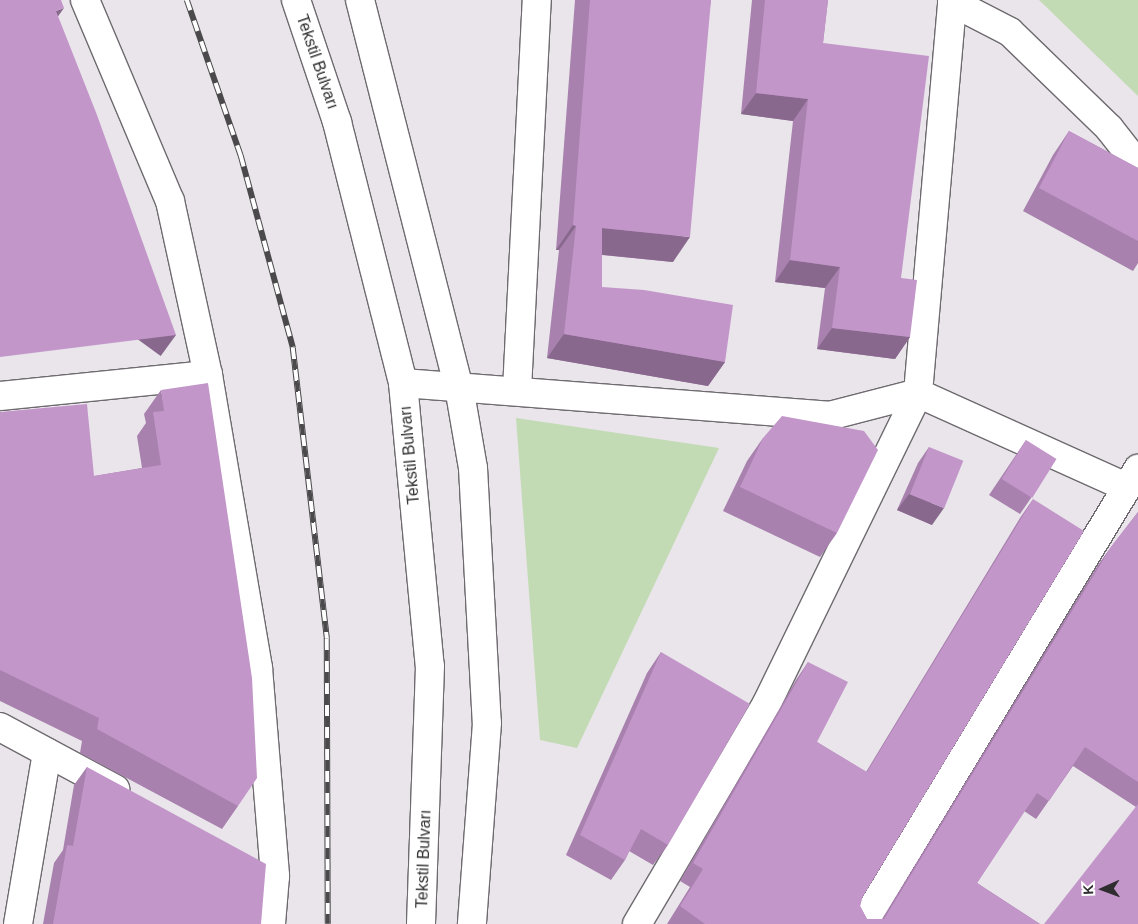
<!DOCTYPE html>
<meta charset="utf-8">
<style>
body{margin:0}
#map{position:relative;width:1138px;height:924px;overflow:hidden;background:#e9e5ea;font-family:Helvetica,sans-serif}
div>[style]{position:absolute}
.green>*{inset:0;background:#c2dbb4}
.roads{filter:drop-shadow(1px 0 #6e6a6f) drop-shadow(-1px 0 #6e6a6f) drop-shadow(0 1px #6e6a6f) drop-shadow(0 -1px #6e6a6f)}
.minor>*{height:28px;margin:-14px;padding:0 14px;transform-origin:14px;border-radius:14px;background:#fff}
.tertiary>*{height:28px;margin:-14px;padding:0 14px;transform-origin:14px;border-radius:14px;background:#fff}
.secondary>*{height:28px;margin:-14px;padding:0 14px;transform-origin:14px;border-radius:14px;background:#fff}
.rail>*{height:5.5px;margin-top:-2.75px;transform-origin:0;background:repeating-linear-gradient(90deg,#fff 0 11px,#4b494b 0 22px);box-sizing:border-box;border-block:1px solid #4b494b}
.wall>*{inset:0;background:#a881ae}
.shaded-wall>*{inset:0;background:#88698d;transform-origin:0 0}
.building>*{inset:0;background:#c396ca;transform-origin:0 0}
span{translate:-50% -50%;white-space:nowrap;text-align:center;line-height:1.15;-webkit-text-stroke:4.5px #fff;paint-order:stroke}
.street-label{font-size:16px;color:#2f2d2f}
.north{position:absolute;left:1078px;top:864px;width:50px;height:50px;-webkit-text-stroke:4px #fff;paint-order:stroke;rotate:268deg;font-size:14px;font-weight:700;line-height:20px;text-align:center;color:#2f2d2f}
.north::after{content:'';display:block;margin:auto;width:18px;height:22px;background:#2f2d2f;clip-path:polygon(50% 0,100% 100%,50% 72%,0 100%)}
</style>
<div id="map">
<div class="green">
<i style="clip-path:polygon(1039px 0,1138px 0,1138px 96px)"></i>
<i style="clip-path:polygon(516px 418px,719px 448px,577px 748px,540px 740px)"></i>
</div>
<div class="roads">
<div class="minor">
<i style="left:403px;top:383px;width:427px;rotate:4.4deg"></i>
<i style="left:829px;top:416px;width:92px;rotate:-14.5deg"></i>
<i style="left:517px;top:390px;width:391px;rotate:-87.1deg"></i>
<i style="left:0;top:396px;width:209px;rotate:-5.8deg"></i>
<i style="left:1126px;top:487px;width:228px;rotate:-155.7deg"></i>
<i style="left:918px;top:393px;width:392px;rotate:-85deg"></i>
<i style="left:952px;top:2px;width:65px;rotate:27.3deg"></i>
<i style="left:1010px;top:32px;width:138px;rotate:44.1deg"></i>
<i style="left:1109px;top:128px;width:47px;rotate:51.9deg"></i>
<i style="left:0;top:727px;width:131px;rotate:28.3deg"></i>
<i style="left:18px;top:924px;width:174px;rotate:-80.4deg"></i>
<i style="left:637px;top:924px;width:256px;rotate:-59.5deg"></i>
<i style="left:767px;top:703px;width:345px;rotate:-64deg"></i>
<i style="left:863px;top:924px;width:532px;rotate:-58.85deg"></i>
</div>
<div class="tertiary">
<i style="left:85px;top:0;width:218px;rotate:67.1deg"></i>
<i style="left:170px;top:201px;width:178px;rotate:77.7deg"></i>
<i style="left:208px;top:375px;width:297px;rotate:80.3deg"></i>
<i style="left:258px;top:668px;width:209px;rotate:85.3deg"></i>
<i style="left:275px;top:876px;width:48px;rotate:94.8deg"></i>
</div>
<div class="secondary">
<i style="left:296px;top:0;width:129px;rotate:71.4deg"></i>
<i style="left:337px;top:122px;width:269px;rotate:75.8deg"></i>
<i style="left:403px;top:383px;width:284px;rotate:84.6deg"></i>
<i style="left:430px;top:666px;width:258px;rotate:92deg"></i>
<i style="left:360px;top:0;width:399px;rotate:75.7deg"></i>
<i style="left:459px;top:387px;width:82px;rotate:80.2deg"></i>
<i style="left:473px;top:468px;width:255px;rotate:86.9deg"></i>
<i style="left:487px;top:723px;width:202px;rotate:94.3deg"></i>
</div>
</div>
<div class="rail">
<i style="left:187px;top:0;width:165px;rotate:70.9deg"></i>
<i style="left:241px;top:156px;width:199px;rotate:74.8deg"></i>
<i style="left:293px;top:348px;width:293px;rotate:83.3deg"></i>
<i style="left:327px;top:639px;width:285px;rotate:89.8deg"></i>
</div>
<div class="wall">
<i style="clip-path:polygon(575px 0,711px 0,673px 262px,602px 255px,602px 287px,725px 362px,708px 386px,547px 358px,559px 250px,556px 250px)"></i>
<i style="clip-path:polygon(752px 0,828px 0,823px 43px,901px 278px,910px 337px,895px 359px,817px 349px,825px 288px,775px 282px,793px 121px,741px 114px)"></i>
<i style="clip-path:polygon(1069px 131px,1138px 168px,1138px 263px,1133px 271px,1023px 211px,1053px 155px)"></i>
<i style="clip-path:polygon(161px 390px,238px 806px,222px 829px,80px 753px,82px 741px,0 701px,0 412px,94px 476px,142px 468px,137px 436px,146px 423px,144px 414px)"></i>
<i style="clip-path:polygon(763px 438px,837px 533px,820px 557px,723px 511px,747px 461px)"></i>
<i style="clip-path:polygon(1026px 440px,1031px 498px,1020px 514px,989px 495px)"></i>
<i style="clip-path:polygon(929px 447px,932px 525px,897px 510px,918px 463px)"></i>
<i style="clip-path:polygon(1033px 499px,862px 898px,860px 906px,867px 919px,882px 919px,1098px 565px,1111px 547px,1138px 512px,1138px 924px,1136px 807px,1073px 766px,1036px 819px,1024px 811px,977px 883px,1040px 924px,667px 924px,690px 887px,680px 881px,796px 680px,808px 662px,817px 742px,866px 772px,1020px 518px)"></i>
<i style="clip-path:polygon(661px 652px,668px 845px,653px 865px,629px 851px,625px 860px,611px 880px,566px 855px,647px 673px)"></i>
<i style="clip-path:polygon(87px 767px,261px 924px,43px 924px,54px 863px,63px 850px,74px 785px)"></i>
</div>
<div class="shaded-wall">
<i style="clip-path:polygon(64px 8px,49px 29px,56px 11px)"></i>
<i style="clip-path:polygon(756px 93px,808px 99px,793px 121px,741px 114px)"></i>
<i style="clip-path:polygon(573px 225px,576px 226px,559px 250px,556px 250px)"></i>
<i style="clip-path:polygon(602px 228px,690px 237px,673px 262px,585px 253px)"></i>
<i style="clip-path:polygon(790px 260px,840px 267px,825px 288px,775px 282px)"></i>
<i style="clip-path:polygon(832px 328px,910px 337px,895px 359px,817px 349px)"></i>
<i style="clip-path:polygon(564px 334px,725px 362px,708px 386px,547px 358px)"></i>
<i style="left:176px;top:335px;width:26px;height:177px;rotate:126deg"></i>
<i style="clip-path:polygon(909px 494px,944px 508px,932px 525px,897px 510px)"></i>
</div>
<div class="building">
<i style="clip-path:polygon(0 0,61px 0,64px 8px,56px 11px,97px 115px,176px 335px,0 357px)"></i>
<i style="clip-path:polygon(590px 0,711px 0,690px 237px,602px 228px,602px 287px,644px 290px,733px 305px,725px 362px,564px 334px,576px 226px,573px 225px)"></i>
<i style="clip-path:polygon(765px 0,828px 0,823px 43px,929px 56px,901px 278px,917px 280px,910px 337px,832px 328px,840px 267px,790px 260px,808px 99px,756px 93px)"></i>
<i style="clip-path:polygon(1069px 131px,1138px 168px,1138px 241px,1039px 188px)"></i>
<i style="clip-path:polygon(208px 383px,252px 678px,257px 778px,238px 806px,97px 729px,99px 718px,0 670px,0 412px,87px 404px,94px 476px,161px 465px,153px 412px,164px 411px,161px 390px)"></i>
<i style="clip-path:polygon(782px 416px,864px 431px,878px 450px,837px 533px,740px 487px,763px 438px)"></i>
<i style="left:1026px;top:440px;width:36px;height:46px;rotate:32deg"></i>
<i style="left:929px;top:447px;width:37px;height:51px;rotate:22deg"></i>
<i style="clip-path:polygon(1033px 499px,1084px 531px,862px 898px,860px 906px,867px 919px,884px 919px,1111px 547px,1138px 512px,1138px 782px,1085px 747px,1049px 801px,1037px 793px,977px 883px,1040px 924px,705px 924px,680px 906px,703px 869px,693px 863px,808px 662px,848px 682px,817px 742px,867px 772px)"></i>
<i style="clip-path:polygon(661px 652px,750px 704px,668px 845px,641px 829px,625px 860px,580px 835px)"></i>
<i style="clip-path:polygon(87px 767px,266px 864px,261px 924px,53px 924px,67px 845px,73px 846px)"></i>
<i style="clip-path:polygon(1138px 804px,1138px 924px,1044px 924px)"></i>
</div>
<div class="street-label">
<span style="left:317px;top:62px;rotate:71deg">Tekstil Bulvarı</span>
<span style="left:410px;top:455px;rotate:-95deg">Tekstil Bulvarı</span>
<span style="left:424px;top:859px;rotate:-88deg">Tekstil Bulvarı</span>
</div>
<div class="north">K</div>
</div>
